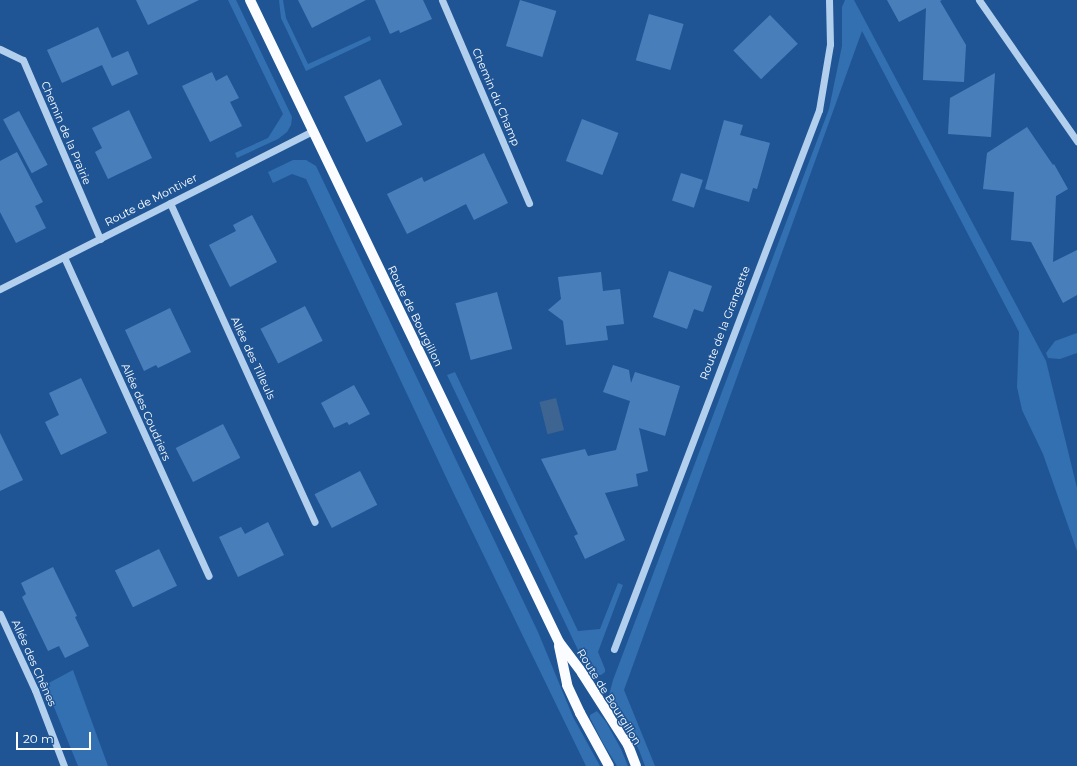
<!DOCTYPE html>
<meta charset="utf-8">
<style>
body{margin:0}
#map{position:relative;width:1077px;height:766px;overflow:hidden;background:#1f5595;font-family:Montserrat,sans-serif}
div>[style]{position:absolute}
.green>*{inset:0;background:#3370b2}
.water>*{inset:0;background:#3e6592;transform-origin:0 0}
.building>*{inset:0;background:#487fbb;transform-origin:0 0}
.minor>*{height:7px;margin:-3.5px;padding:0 3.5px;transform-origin:3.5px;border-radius:3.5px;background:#b2cfee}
.major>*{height:10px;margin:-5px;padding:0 5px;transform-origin:5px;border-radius:5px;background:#fafcff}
span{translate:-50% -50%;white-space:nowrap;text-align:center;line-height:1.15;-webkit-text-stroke:3px #1f5595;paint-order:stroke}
.street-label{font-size:11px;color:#fff}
.scale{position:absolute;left:16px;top:732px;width:75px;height:18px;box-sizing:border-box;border:2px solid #fff;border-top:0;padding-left:5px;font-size:12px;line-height:14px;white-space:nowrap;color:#fff;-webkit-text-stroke:3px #1f5595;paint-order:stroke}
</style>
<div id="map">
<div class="green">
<i style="clip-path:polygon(228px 0,236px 0,292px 117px,291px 125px,287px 132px,278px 139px,237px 158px,235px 153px,268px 138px,283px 114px)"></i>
<i style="clip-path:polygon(279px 0,283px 0,286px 18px,308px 64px,370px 36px,371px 40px,306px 71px,281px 18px)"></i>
<i style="clip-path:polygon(845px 0,854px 0,1046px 361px,1077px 488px,1077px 551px,1043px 454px,1022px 410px,1017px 387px,1019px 332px,862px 31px,624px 690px,655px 766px,645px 766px,639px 750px,625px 724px,608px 699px,613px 680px,829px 109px,842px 46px,842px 7px)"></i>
<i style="clip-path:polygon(293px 160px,306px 160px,316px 166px,538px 632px,573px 717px,600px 766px,586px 766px,453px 492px,306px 179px,292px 174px,273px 183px,268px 172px)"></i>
<i style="clip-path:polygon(1077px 333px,1077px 353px,1060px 359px,1048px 358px,1046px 353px,1055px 341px)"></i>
<i style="clip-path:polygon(455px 372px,578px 631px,600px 629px,618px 583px,623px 585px,598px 652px,605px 669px,605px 672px,601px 675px,596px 675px,588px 671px,447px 375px)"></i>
<i style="clip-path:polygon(73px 670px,108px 766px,78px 766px,45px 685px)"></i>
<i style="clip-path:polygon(597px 711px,606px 722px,621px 749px,628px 766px,617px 766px,603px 743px,590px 718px,590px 715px)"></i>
</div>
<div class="water">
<i style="left:556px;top:398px;width:33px;height:17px;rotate:76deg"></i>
</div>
<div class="building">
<i style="clip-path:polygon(136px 0,199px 0,148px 25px)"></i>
<i style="clip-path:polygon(298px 0,366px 0,312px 28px)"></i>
<i style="clip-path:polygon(375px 0,423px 0,432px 19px,400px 33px,399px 30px,390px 34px)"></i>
<i style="left:520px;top:0;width:38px;height:48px;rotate:17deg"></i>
<i style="clip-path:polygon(887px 0,942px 0,940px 1px,966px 45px,964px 82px,923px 80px,926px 8px,899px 22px)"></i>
<i style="left:649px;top:14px;width:36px;height:48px;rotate:16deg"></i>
<i style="left:770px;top:15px;width:40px;height:51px;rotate:46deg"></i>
<i style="clip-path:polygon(98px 27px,112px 58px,128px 51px,138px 74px,112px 86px,102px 65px,62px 83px,47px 50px)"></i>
<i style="clip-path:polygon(212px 72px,216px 81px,227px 75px,239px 98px,230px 102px,242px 126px,210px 142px,182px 86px)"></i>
<i style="clip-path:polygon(995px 73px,991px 137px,948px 134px,950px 98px)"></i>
<i style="left:380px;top:79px;width:51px;height:40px;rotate:64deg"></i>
<i style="clip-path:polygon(129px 110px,152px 158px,108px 179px,95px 152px,102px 148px,92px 128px)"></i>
<i style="left:19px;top:111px;width:61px;height:18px;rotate:62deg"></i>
<i style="left:582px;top:119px;width:39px;height:45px;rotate:21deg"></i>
<i style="clip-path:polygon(724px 120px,743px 125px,740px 135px,770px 143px,757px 189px,753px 188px,749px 202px,705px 189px)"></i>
<i style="clip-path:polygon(1027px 127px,1053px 165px,1054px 164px,1068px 189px,1056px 196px,1053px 262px,1077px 250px,1077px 295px,1063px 303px,1031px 242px,1011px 240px,1014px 192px,983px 189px,987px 153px)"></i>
<i style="clip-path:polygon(17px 152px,43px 202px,35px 206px,46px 228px,16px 243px,0 212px,0 161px)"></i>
<i style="clip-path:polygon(484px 153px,508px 203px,474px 220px,466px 204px,407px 234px,387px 194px,422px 177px,424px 182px)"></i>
<i style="left:681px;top:173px;width:23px;height:29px;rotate:18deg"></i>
<i style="clip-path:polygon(252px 215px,277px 262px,230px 287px,209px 245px,236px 231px,233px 225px)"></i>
<i style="clip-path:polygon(669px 271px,712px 286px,703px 312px,694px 309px,687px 329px,653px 317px)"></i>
<i style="clip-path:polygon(601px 272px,603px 291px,620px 289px,624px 324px,606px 326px,608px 340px,566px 345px,563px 321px,548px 310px,561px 299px,558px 277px)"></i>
<i style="left:497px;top:292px;width:59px;height:43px;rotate:75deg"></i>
<i style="left:305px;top:306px;width:39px;height:50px;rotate:63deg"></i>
<i style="clip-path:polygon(170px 308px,191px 352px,158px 368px,156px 365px,144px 371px,125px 330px)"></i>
<i style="clip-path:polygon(613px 365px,629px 370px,631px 383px,635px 372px,680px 386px,665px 436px,639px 428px,648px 471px,636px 474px,638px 486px,605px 493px,625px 540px,585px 559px,574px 536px,578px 534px,541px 459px,585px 449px,588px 456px,616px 450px,630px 401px,603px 392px)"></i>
<i style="clip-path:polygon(81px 378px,107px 433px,61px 455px,45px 422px,59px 415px,49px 393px)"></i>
<i style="clip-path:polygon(354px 385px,370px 414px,349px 425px,347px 422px,334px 428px,321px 403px)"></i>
<i style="left:223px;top:424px;width:38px;height:53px;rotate:63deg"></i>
<i style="clip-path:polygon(0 433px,23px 480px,0 491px)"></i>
<i style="left:360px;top:471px;width:38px;height:51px;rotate:63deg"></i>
<i style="clip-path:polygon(268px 522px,284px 555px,238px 577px,219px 537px,241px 527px,245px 534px)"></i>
<i style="left:159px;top:549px;width:41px;height:49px;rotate:64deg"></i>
<i style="clip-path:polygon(53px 567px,77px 616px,75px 617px,89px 646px,65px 658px,59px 646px,48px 651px,22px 597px,26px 594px,21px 583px)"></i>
</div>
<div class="minor">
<i style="left:442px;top:0;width:221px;rotate:66.8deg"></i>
<i style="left:979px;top:0;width:172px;rotate:55.2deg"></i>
<i style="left:0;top:49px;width:25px;rotate:26deg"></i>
<i style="left:23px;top:60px;width:195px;rotate:66.7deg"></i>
<i style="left:170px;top:203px;width:350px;rotate:65.6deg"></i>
<i style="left:64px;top:257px;width:350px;rotate:65.6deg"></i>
<i style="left:0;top:289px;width:351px;rotate:-26.8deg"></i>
<i style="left:0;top:614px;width:84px;rotate:65.3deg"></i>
<i style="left:35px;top:690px;width:81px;rotate:69.1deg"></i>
<i style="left:614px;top:649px;width:577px;rotate:-69.18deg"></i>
<i style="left:819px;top:110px;width:67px;rotate:-80.5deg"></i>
<i style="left:830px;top:44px;width:44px;rotate:-91.3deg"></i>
</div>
<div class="major">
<i style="left:250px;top:0;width:712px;rotate:64.3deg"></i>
<i style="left:559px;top:642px;width:39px;rotate:53deg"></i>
<i style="left:582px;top:673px;width:85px;rotate:57.4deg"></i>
<i style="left:628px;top:745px;width:22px;rotate:69deg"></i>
<i style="left:559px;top:646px;width:40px;rotate:78deg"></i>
<i style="left:567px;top:685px;width:31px;rotate:65deg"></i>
<i style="left:580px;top:713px;width:60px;rotate:61.3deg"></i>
</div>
<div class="street-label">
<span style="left:496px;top:97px;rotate:67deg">Chemin du Champ</span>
<span style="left:66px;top:133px;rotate:67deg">Chemin de la Prairie</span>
<span style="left:151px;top:200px;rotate:-27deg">Route de Montiver</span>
<span style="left:415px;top:316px;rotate:64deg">Route de Bourgillon</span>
<span style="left:725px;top:323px;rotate:-69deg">Route de la Grangette</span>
<span style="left:253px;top:358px;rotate:65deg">Allée des Tilleuls</span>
<span style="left:146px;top:412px;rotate:66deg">Allée des Coudriers</span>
<span style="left:34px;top:663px;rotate:66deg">Allée des Chênes</span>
<span style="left:609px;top:697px;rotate:58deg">Route de Bourgillon</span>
</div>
<div class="scale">20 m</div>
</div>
